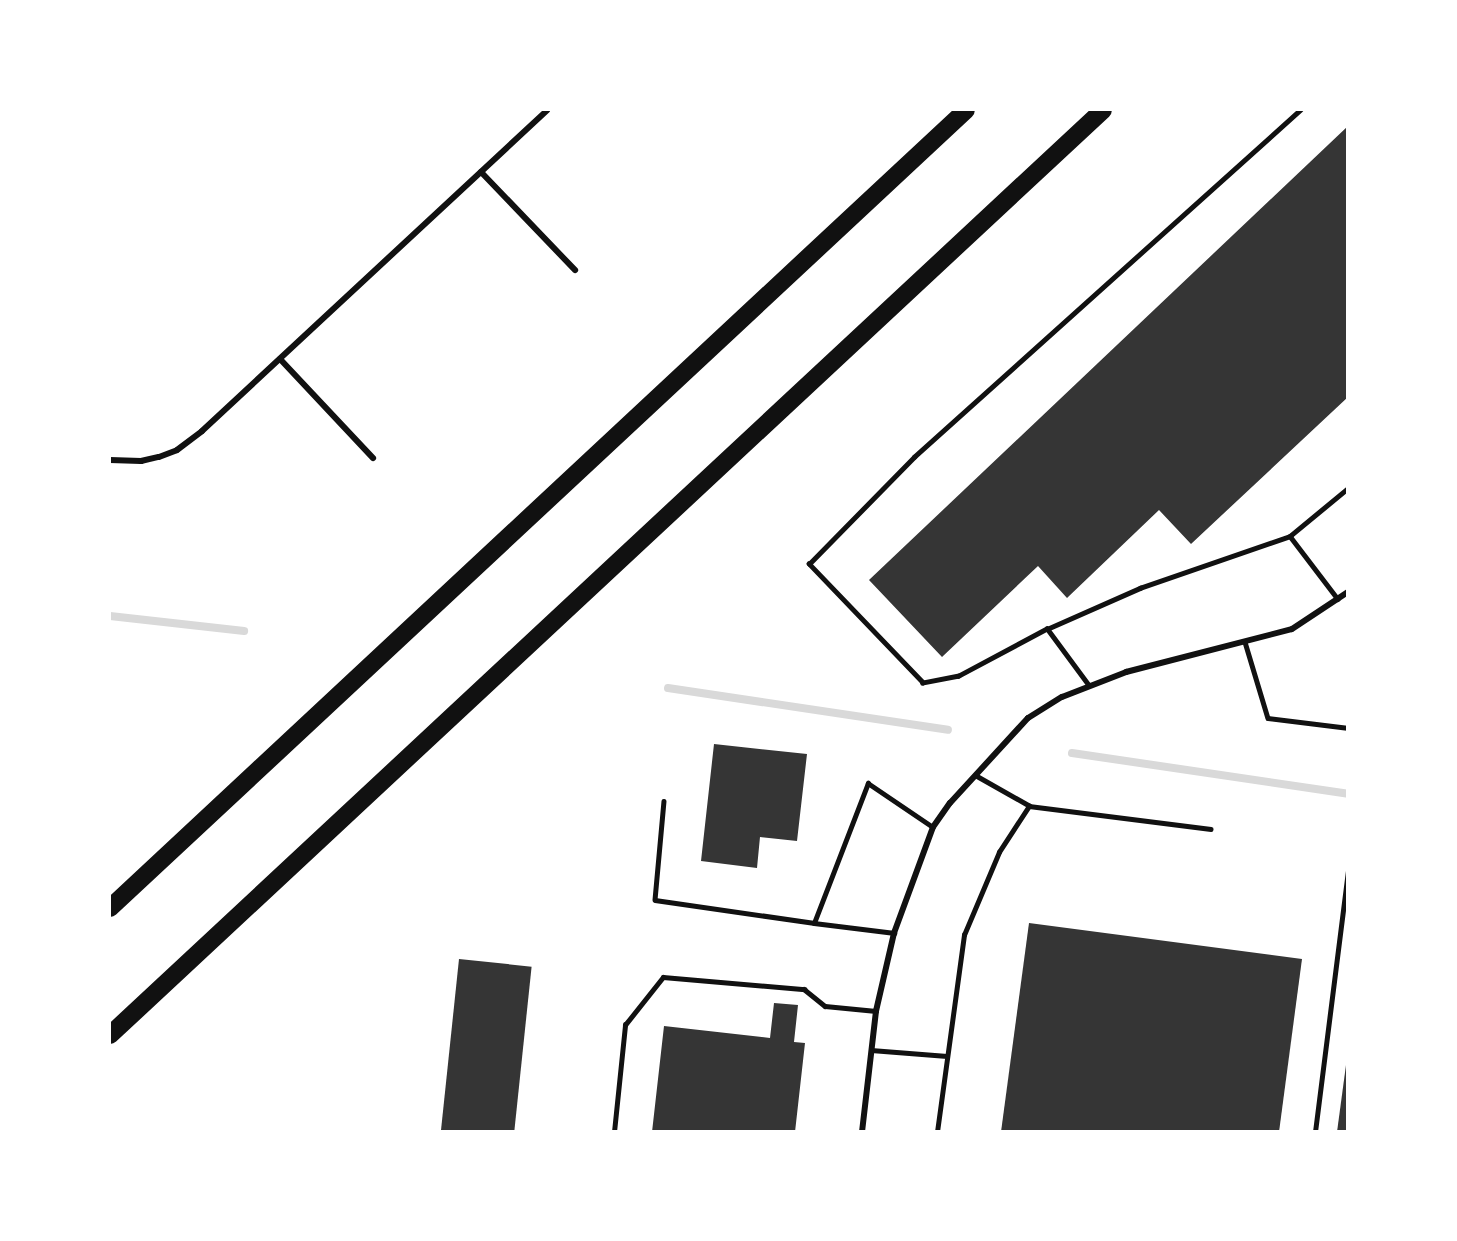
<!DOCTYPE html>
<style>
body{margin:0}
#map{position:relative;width:1457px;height:1241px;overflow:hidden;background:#fff;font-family:"PT Sans Narrow",sans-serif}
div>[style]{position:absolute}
.stream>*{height:8px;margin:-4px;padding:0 4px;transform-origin:4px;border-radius:4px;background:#d9d9d9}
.building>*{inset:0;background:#353535;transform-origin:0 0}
.service>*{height:4.5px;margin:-2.25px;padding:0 2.25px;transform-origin:2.25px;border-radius:2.25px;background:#111}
.minor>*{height:6px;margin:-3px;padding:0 3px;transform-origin:3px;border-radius:3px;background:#111}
.motorway>*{height:18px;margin:-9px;padding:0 9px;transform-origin:9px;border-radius:9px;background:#111}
span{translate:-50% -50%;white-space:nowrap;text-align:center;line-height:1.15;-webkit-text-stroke:6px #fff;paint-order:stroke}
.frame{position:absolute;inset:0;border:111px solid #fff;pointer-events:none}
</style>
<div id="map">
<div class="stream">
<i style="left:110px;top:616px;width:135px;rotate:6.4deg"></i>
<i style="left:668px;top:688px;width:283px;rotate:8.5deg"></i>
<i style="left:1072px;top:753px;width:279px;rotate:8.4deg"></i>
</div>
<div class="building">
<i style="clip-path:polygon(1348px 126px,1348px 397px,1191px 544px,1159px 510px,1067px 598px,1038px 566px,942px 657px,869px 580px)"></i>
<i style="clip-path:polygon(714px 744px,807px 754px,797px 841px,760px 837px,757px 868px,701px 861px)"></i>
<i style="clip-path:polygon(1029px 923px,1302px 959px,1279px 1132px,1001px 1132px)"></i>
<i style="left:459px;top:959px;width:73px;height:174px;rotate:6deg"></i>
<i style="clip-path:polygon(774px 1003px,798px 1005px,794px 1042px,805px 1043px,795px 1132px,652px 1132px,664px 1026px,770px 1038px)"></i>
<i style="clip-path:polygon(1346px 1065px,1348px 1132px,1337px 1132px)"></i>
</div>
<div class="service">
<i style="left:1290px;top:536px;width:75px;rotate:-39.6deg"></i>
<i style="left:1047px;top:629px;width:102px;rotate:-23.8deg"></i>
<i style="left:1140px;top:588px;width:159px;rotate:-19.1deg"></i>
<i style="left:1290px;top:536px;width:79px;rotate:52.7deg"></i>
<i style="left:1245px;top:642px;width:79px;rotate:73.2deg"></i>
<i style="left:1268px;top:718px;width:81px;rotate:7.1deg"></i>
<i style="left:1089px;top:686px;width:71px;rotate:-126.4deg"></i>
<i style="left:1047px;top:629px;width:100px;rotate:151.9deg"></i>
<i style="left:959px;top:676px;width:37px;rotate:169deg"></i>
<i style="left:923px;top:683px;width:165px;rotate:-133.8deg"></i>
<i style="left:809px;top:564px;width:150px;rotate:-45.5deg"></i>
<i style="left:914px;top:457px;width:519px;rotate:-41.95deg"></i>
<i style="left:664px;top:801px;width:99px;rotate:95.2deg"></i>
<i style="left:655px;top:900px;width:161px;rotate:8.2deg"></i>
<i style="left:814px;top:923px;width:150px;rotate:-68.9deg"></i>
<i style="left:868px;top:783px;width:78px;rotate:34.1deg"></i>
<i style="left:1029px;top:806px;width:183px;rotate:7.2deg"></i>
<i style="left:814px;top:923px;width:81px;rotate:7.1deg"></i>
<i style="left:871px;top:1050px;width:76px;rotate:4.5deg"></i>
<i style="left:614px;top:1132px;width:108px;rotate:-84.1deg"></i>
<i style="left:625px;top:1025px;width:61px;rotate:-51.6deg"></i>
<i style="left:663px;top:977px;width:142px;rotate:4.9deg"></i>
<i style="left:804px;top:989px;width:27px;rotate:39deg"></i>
<i style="left:825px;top:1006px;width:51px;rotate:5.6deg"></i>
<i style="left:937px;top:1132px;width:199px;rotate:-82.2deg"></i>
<i style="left:964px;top:935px;width:90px;rotate:-67.1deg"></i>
<i style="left:999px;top:852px;width:55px;rotate:-56.9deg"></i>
<i style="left:1029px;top:806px;width:61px;rotate:-150.5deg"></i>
<i style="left:1315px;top:1132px;width:263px;rotate:-82.8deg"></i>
</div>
<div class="minor">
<i style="left:481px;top:172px;width:136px;rotate:46.2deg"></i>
<i style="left:280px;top:359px;width:136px;rotate:46.8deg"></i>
<i style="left:110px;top:460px;width:31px;rotate:2deg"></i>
<i style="left:141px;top:461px;width:18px;rotate:-13deg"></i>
<i style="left:159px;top:457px;width:19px;rotate:-21deg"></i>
<i style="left:177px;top:450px;width:31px;rotate:-37deg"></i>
<i style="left:202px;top:431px;width:471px;rotate:-42.9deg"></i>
<i style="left:862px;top:1132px;width:122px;rotate:-83.4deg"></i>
<i style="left:876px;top:1011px;width:80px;rotate:-77deg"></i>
<i style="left:894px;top:933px;width:113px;rotate:-69.8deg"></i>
<i style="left:933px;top:827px;width:29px;rotate:-55deg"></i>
<i style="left:950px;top:803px;width:115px;rotate:-47.5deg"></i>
<i style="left:1028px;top:718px;width:40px;rotate:-32deg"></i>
<i style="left:1062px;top:697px;width:69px;rotate:-21.3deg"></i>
<i style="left:1126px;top:672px;width:171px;rotate:-14.5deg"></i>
<i style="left:1292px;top:629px;width:67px;rotate:-33.5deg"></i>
</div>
<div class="motorway">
<i style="left:110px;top:908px;width:1170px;rotate:-42.99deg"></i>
<i style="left:110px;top:1035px;width:1357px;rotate:-42.97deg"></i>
</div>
<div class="frame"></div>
</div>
